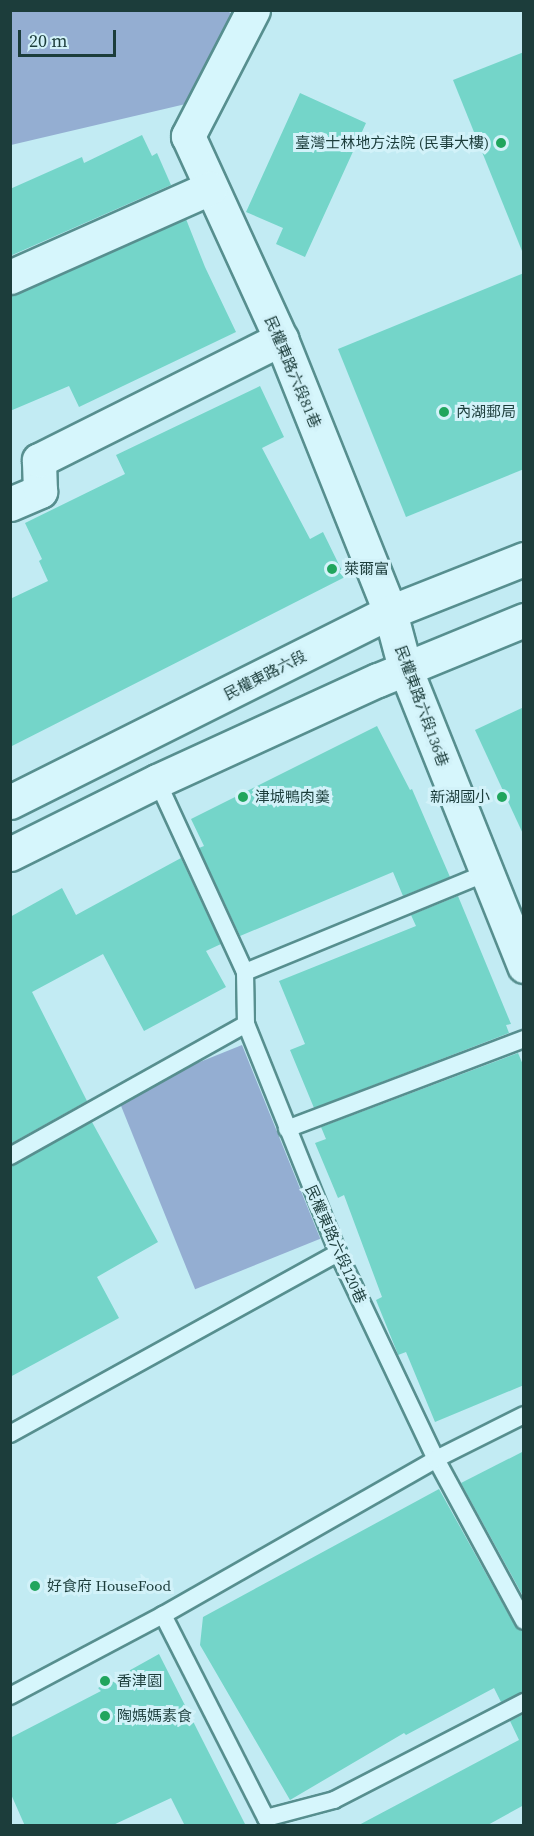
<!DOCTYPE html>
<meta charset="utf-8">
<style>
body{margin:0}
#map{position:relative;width:534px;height:1836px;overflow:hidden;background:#c2ebf3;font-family:"Source Serif 4","Noto Sans TC",serif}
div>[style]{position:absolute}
.green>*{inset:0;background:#94aed2;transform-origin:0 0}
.building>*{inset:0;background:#74d5c9}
.roads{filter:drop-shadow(2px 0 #578f8f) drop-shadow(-2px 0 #578f8f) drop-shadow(0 2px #578f8f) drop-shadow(0 -2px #578f8f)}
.lane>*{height:16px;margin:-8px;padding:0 8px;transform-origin:8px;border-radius:8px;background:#d6f6fc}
.street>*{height:33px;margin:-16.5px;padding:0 16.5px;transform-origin:16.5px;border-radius:16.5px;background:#d6f6fc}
.secondary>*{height:33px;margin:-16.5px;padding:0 16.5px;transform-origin:16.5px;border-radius:16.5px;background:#d6f6fc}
.dots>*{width:16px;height:16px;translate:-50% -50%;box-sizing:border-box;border:3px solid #d2f2f9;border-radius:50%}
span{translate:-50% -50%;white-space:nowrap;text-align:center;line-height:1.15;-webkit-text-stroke:6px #d2f2f9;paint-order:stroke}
.poi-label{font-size:15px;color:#1c3d3b}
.right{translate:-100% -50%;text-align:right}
.left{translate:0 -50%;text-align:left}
.street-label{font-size:15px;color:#1c3d3b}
.frame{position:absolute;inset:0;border:12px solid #1c3d3b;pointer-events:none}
.scale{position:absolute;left:18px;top:30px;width:98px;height:27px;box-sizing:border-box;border:3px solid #1c3d3b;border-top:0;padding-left:8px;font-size:18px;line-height:21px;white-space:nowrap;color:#1c3d3b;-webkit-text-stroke:4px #d2f2f9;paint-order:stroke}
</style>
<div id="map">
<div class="green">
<i style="clip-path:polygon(226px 10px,241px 20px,190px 103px,11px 145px,10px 11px)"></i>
<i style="left:242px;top:1045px;width:209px;height:135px;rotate:68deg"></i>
</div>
<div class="building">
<i style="clip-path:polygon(524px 52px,524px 250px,522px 251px,453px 80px)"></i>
<i style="clip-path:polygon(300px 93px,366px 123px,305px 257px,276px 244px,283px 228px,246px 212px)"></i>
<i style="clip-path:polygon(142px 135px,152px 156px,157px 153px,171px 185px,10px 256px,10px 189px,82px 157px,84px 163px)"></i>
<i style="clip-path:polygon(186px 219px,205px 267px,236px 332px,79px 407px,69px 386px,10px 411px,10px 295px)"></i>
<i style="clip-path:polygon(524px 273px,524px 469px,406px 517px,338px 349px)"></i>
<i style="clip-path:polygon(260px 386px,284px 437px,262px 448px,310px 539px,323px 532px,345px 577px,10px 747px,10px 599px,48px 581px,39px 561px,42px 559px,25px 523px,125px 474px,116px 455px)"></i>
<i style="clip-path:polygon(524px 707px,524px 836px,475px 730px)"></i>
<i style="clip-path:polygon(377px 726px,410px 790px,412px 789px,450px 877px,403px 896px,393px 872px,240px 936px,199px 848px,204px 846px,191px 819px)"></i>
<i style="clip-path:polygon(181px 858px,221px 944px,206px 951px,226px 987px,144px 1031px,103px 954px,32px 992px,87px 1101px,10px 1144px,10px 917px,62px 888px,76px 915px)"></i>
<i style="clip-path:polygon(458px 896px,511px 1024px,506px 1025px,509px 1033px,314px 1108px,290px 1050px,305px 1044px,279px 981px,416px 926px,411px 915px)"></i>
<i style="clip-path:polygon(518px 1053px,524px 1067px,524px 1385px,435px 1422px,406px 1352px,398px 1355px,397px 1352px,376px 1300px,382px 1297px,344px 1195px,338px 1198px,315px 1143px,326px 1139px,321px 1127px)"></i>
<i style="clip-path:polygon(92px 1122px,158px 1242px,97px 1277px,119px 1318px,10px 1377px,10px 1166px)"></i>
<i style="clip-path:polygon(524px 1451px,524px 1598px,461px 1483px)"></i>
<i style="clip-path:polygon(439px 1489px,515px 1626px,524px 1631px,524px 1692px,501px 1702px,494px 1688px,406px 1735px,404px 1733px,290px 1800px,200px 1645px,203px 1617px)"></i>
<i style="clip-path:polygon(159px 1654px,246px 1826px,185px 1826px,171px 1798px,111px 1826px,25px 1826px,10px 1792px,10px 1738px,101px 1691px,98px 1688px)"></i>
<i style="clip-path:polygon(524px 1714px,524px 1805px,486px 1826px,357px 1826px,519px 1740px,510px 1721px)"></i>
</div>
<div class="roads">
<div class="lane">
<i style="left:245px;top:972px;width:261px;rotate:-22.3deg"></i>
<i style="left:246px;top:1024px;width:247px;rotate:68.1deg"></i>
<i style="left:338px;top:1253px;width:228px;rotate:64.6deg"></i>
<i style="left:436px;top:1459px;width:184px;rotate:61.5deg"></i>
<i style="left:287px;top:1129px;width:254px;rotate:-20.8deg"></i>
<i style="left:10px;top:1156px;width:270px;rotate:-29.2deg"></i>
<i style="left:246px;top:1024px;width:52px;rotate:-91.1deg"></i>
<i style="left:245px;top:972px;width:210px;rotate:-114.7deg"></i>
<i style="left:10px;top:1434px;width:375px;rotate:-28.9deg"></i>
<i style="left:163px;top:1615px;width:228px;rotate:63.1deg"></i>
<i style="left:266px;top:1818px;width:70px;rotate:-14.8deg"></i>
<i style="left:334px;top:1800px;width:214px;rotate:-27.3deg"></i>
<i style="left:10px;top:1696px;width:173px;rotate:-27.9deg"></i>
<i style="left:163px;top:1615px;width:314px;rotate:-29.7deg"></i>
<i style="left:436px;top:1459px;width:98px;rotate:-26.6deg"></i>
</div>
<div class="street">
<i style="left:253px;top:10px;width:142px;rotate:117.3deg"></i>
<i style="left:188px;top:136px;width:223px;rotate:65.4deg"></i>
<i style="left:281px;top:339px;width:294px;rotate:68.2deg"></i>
<i style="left:390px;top:612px;width:58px;rotate:75deg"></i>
<i style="left:405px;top:668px;width:321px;rotate:68.2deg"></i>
<i style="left:10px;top:277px;width:219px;rotate:-24deg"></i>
<i style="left:10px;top:504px;width:33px;rotate:-23deg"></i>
<i style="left:40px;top:491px;width:31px;rotate:-92deg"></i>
<i style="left:39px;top:460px;width:271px;rotate:-26.6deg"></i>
</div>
<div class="secondary">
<i style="left:10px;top:802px;width:425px;rotate:-26.6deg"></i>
<i style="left:390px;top:612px;width:144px;rotate:-21.6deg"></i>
<i style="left:10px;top:854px;width:164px;rotate:-26.4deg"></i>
<i style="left:157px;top:781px;width:243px;rotate:-24.6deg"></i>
<i style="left:378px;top:680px;width:158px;rotate:-22.3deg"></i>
</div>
</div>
<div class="dots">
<i style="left:501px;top:143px;background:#20a55d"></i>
<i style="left:444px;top:412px;background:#20a55d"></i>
<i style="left:332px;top:569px;background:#20a55d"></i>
<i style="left:243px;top:797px;background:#20a55d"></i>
<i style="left:502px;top:797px;background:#20a55d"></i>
<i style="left:35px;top:1586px;background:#20a55d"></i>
<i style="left:105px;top:1681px;background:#20a55d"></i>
<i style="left:105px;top:1716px;background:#20a55d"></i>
</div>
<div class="poi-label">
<span class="right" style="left:489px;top:143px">臺灣士林地方法院 (民事大樓)</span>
<span class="left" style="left:456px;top:412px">內湖郵局</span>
<span class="left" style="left:344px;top:569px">萊爾富</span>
<span class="left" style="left:255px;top:797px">津城鴨肉羮</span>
<span class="right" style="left:490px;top:797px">新湖國小</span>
<span class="left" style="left:47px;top:1586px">好食府 HouseFood</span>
<span class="left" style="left:117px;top:1681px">香津園</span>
<span class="left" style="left:117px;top:1716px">陶媽媽素食</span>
</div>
<div class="street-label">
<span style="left:293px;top:372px;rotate:67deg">民權東路六段81巷</span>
<span style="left:265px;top:675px;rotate:-27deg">民權東路六段</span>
<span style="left:422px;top:706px;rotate:70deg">民權東路六段136巷</span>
<span style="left:336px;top:1244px;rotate:66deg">民權東路六段120巷</span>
</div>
<div class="frame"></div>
<div class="scale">20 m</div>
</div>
